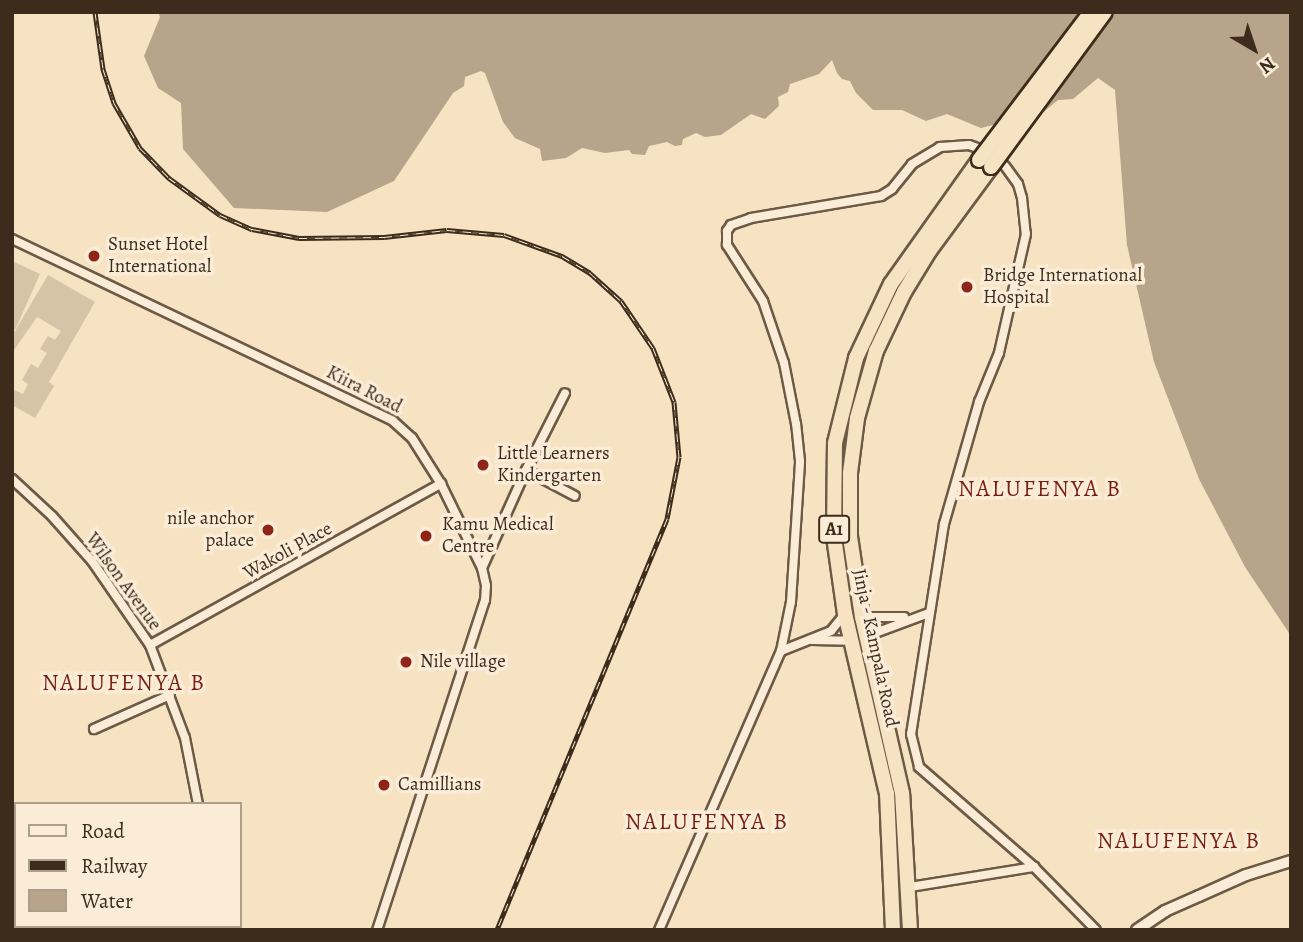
<!DOCTYPE html>
<style>
body{margin:0}
#map{position:relative;width:1303px;height:942px;overflow:hidden;background:#f7e2c2;font-family:Alegreya,serif}
div>[style]{position:absolute}
.green>*{inset:0;background:#d7c3a6}
.water>*{inset:0;background:#b8a48a}
.roads{filter:drop-shadow(2px 0 #6c5a46) drop-shadow(-2px 0 #6c5a46) drop-shadow(0 2px #6c5a46) drop-shadow(0 -2px #6c5a46)}
.minor>*{height:8px;margin:-4px;padding:0 4px;transform-origin:4px;border-radius:4px;background:#faecd7}
.secondary>*{height:10px;margin:-5px;padding:0 5px;transform-origin:5px;border-radius:5px;background:#faecd7}
.trunk>*{height:14px;margin:-7px;padding:0 7px;transform-origin:7px;border-radius:7px;background:#f7e2c2}
.rail>*{height:5px;margin-top:-2.5px;transform-origin:0;background:repeating-linear-gradient(90deg,#faecd7 0 8px,#3d2c1c 0 16px);box-sizing:border-box;border-block:2px solid #3d2c1c}
.bridges{filter:drop-shadow(2px 0 #3d2c1c) drop-shadow(-2px 0 #3d2c1c) drop-shadow(0 2px #3d2c1c) drop-shadow(0 -2px #3d2c1c)}
.trunk-bridge>*{height:14px;margin:-7px;padding:0 7px;transform-origin:7px;border-radius:7px;background:#f7e2c2}
.dots>*{width:19px;height:19px;translate:-50% -50%;box-sizing:border-box;border:4px solid #faecd7;border-radius:50%}
span{translate:-50% -50%;white-space:nowrap;text-align:center;line-height:1.15;-webkit-text-stroke:7px #faecd7;paint-order:stroke}
.shield-label span{padding:2px 5px;background:#faecd7;border:2px solid;border-radius:5px;-webkit-text-stroke-width:0}
.shield-label{font-size:18px;color:#3d2c1c;font-weight:700}
.poi-label{font-size:19px;color:#3d2c1c}
.left{translate:0 -50%;text-align:left}
.right{translate:-100% -50%;text-align:right}
.street-label{font-size:19px;color:#3d2c1c}
.quarter-label{font-size:23px;color:#7a1f14;letter-spacing:2px}
.frame{position:absolute;inset:0;border:14px solid #3d2c1c;pointer-events:none}
.legend{position:absolute;left:14px;top:802px;width:228px;height:126px;box-sizing:border-box;background:#faecd7;border:2px solid #ae9f8c;margin:0;padding:9px 12px;list-style:none;font-size:21px;color:#3d2c1c}
.legend li{display:flex;align-items:center;gap:14px;height:35px}
.legend b{width:35px;border:2px solid #ae9f8c}
.north{position:absolute;left:1219px;top:14px;width:70px;height:70px;-webkit-text-stroke:5px #faecd7;paint-order:stroke;rotate:141deg;font-size:19px;font-weight:700;line-height:28px;text-align:center;color:#3d2c1c}
.north::after{content:'';display:block;margin:auto;width:24px;height:32px;background:#3d2c1c;clip-path:polygon(50% 0,100% 100%,50% 72%,0 100%)}
</style>
<div id="map">
<div class="green">
<i style="clip-path:polygon(12px 261px,40px 274px,15px 330px,12px 328px)"></i>
<i style="clip-path:polygon(48px 275px,95px 302px,49px 382px,54px 386px,35px 418px,12px 405px,12px 389px,23px 394px,28px 384px,22px 380px,31px 364px,38px 368px,47px 353px,40px 349px,48px 336px,55px 340px,61px 331px,37px 317px,12px 353px,12px 336px)"></i>
</div>
<div class="water">
<i style="clip-path:polygon(158px 12px,1291px 12px,1291px 636px,1245px 567px,1199px 479px,1154px 362px,1127px 245px,1115px 90px,1098px 78px,1073px 99px,1058px 100px,1023px 129px,1009px 130px,993px 125px,981px 128px,947px 114px,926px 121px,902px 110px,873px 110px,856px 93px,850px 81px,842px 79px,837px 73px,832px 60px,819px 74px,790px 84px,788px 92px,778px 97px,779px 106px,765px 119px,751px 114px,721px 135px,705px 137px,696px 133px,683px 139px,682px 145px,675px 146px,667px 142px,649px 146px,645px 155px,632px 154px,629px 150px,605px 153px,582px 148px,566px 158px,542px 161px,540px 149px,515px 138px,503px 122px,485px 73px,481px 71px,465px 77px,464px 86px,453px 93px,394px 181px,327px 212px,234px 208px,183px 149px,181px 103px,158px 88px,144px 56px,160px 17px)"></i>
</div>
<div class="roads">
<div class="minor">
<i style="left:1005px;top:166px;width:22px;rotate:54deg"></i>
<i style="left:1018px;top:184px;width:15px;rotate:74deg"></i>
<i style="left:1022px;top:198px;width:36px;rotate:84deg"></i>
<i style="left:1026px;top:234px;width:122px;rotate:102.8deg"></i>
<i style="left:999px;top:353px;width:53px;rotate:112.2deg"></i>
<i style="left:979px;top:402px;width:127px;rotate:106deg"></i>
<i style="left:944px;top:524px;width:213px;rotate:98.9deg"></i>
<i style="left:911px;top:734px;width:34px;rotate:76deg"></i>
<i style="left:919px;top:767px;width:152px;rotate:41deg"></i>
<i style="left:1034px;top:867px;width:88px;rotate:45.5deg"></i>
<i style="left:12px;top:239px;width:422px;rotate:25.5deg"></i>
<i style="left:393px;top:421px;width:25px;rotate:42deg"></i>
<i style="left:412px;top:438px;width:54px;rotate:57.8deg"></i>
<i style="left:441px;top:484px;width:93px;rotate:64deg"></i>
<i style="left:482px;top:568px;width:18px;rotate:77deg"></i>
<i style="left:486px;top:586px;width:14px;rotate:94deg"></i>
<i style="left:485px;top:600px;width:347px;rotate:108.1deg"></i>
<i style="left:526px;top:470px;width:55px;rotate:28deg"></i>
<i style="left:12px;top:479px;width:54px;rotate:42.8deg"></i>
<i style="left:52px;top:516px;width:60px;rotate:48.4deg"></i>
<i style="left:92px;top:561px;width:102px;rotate:55.4deg"></i>
<i style="left:150px;top:645px;width:99px;rotate:69.4deg"></i>
<i style="left:185px;top:738px;width:67px;rotate:78.9deg"></i>
<i style="left:482px;top:568px;width:107px;rotate:-65.8deg"></i>
<i style="left:526px;top:470px;width:86px;rotate:-63.1deg"></i>
<i style="left:862px;top:617px;width:42px"></i>
<i style="left:867px;top:636px;width:66px;rotate:-20.4deg"></i>
<i style="left:812px;top:640px;width:39px;rotate:1deg"></i>
<i style="left:150px;top:645px;width:333px;rotate:-29deg"></i>
<i style="left:781px;top:651px;width:54px;rotate:-21.8deg"></i>
<i style="left:831px;top:631px;width:22px;rotate:-51deg"></i>
<i style="left:94px;top:729px;width:83px;rotate:-24.1deg"></i>
<i style="left:910px;top:887px;width:126px;rotate:-9.2deg"></i>
<i style="left:12px;top:895px;width:4px;rotate:14deg"></i>
<i style="left:159px;top:926px;width:16px;rotate:14deg"></i>
<i style="left:207px;top:930px;width:4px;rotate:-76deg"></i>
<i style="left:659px;top:930px;width:305px;rotate:-66.4deg"></i>
<i style="left:781px;top:651px;width:50px;rotate:-78.5deg"></i>
<i style="left:791px;top:602px;width:141px;rotate:-86.3deg"></i>
<i style="left:800px;top:461px;width:37px;rotate:-96deg"></i>
<i style="left:796px;top:424px;width:62px;rotate:-101.1deg"></i>
<i style="left:784px;top:363px;width:65px;rotate:-108.7deg"></i>
<i style="left:763px;top:301px;width:67px;rotate:-122.7deg"></i>
<i style="left:727px;top:245px;width:14px;rotate:-90deg"></i>
<i style="left:727px;top:231px;width:7px;rotate:-56deg"></i>
<i style="left:731px;top:225px;width:21px;rotate:-19deg"></i>
<i style="left:751px;top:218px;width:132px;rotate:-9.6deg"></i>
<i style="left:881px;top:196px;width:13px;rotate:-32deg"></i>
<i style="left:892px;top:189px;width:32px;rotate:-51deg"></i>
<i style="left:912px;top:164px;width:33px;rotate:-31deg"></i>
<i style="left:940px;top:147px;width:29px;rotate:-4deg"></i>
<i style="left:969px;top:145px;width:12px;rotate:20deg"></i>
</div>
<div class="secondary">
<i style="left:1137px;top:930px;width:34px;rotate:-34deg"></i>
<i style="left:1165px;top:911px;width:37px;rotate:-24deg"></i>
<i style="left:1199px;top:896px;width:51px;rotate:-24.1deg"></i>
<i style="left:1246px;top:875px;width:47px;rotate:-17.3deg"></i>
</div>
<div class="trunk">
<i style="left:893px;top:930px;width:136px;rotate:-92.5deg"></i>
<i style="left:887px;top:794px;width:185px;rotate:-103.1deg"></i>
<i style="left:845px;top:614px;width:78px;rotate:-98.1deg"></i>
<i style="left:834px;top:537px;width:94px;rotate:-89.4deg"></i>
<i style="left:835px;top:443px;width:88px;rotate:-76.1deg"></i>
<i style="left:856px;top:358px;width:82px;rotate:-64.7deg"></i>
<i style="left:891px;top:284px;width:152px;rotate:-54.6deg"></i>
<i style="left:910px;top:930px;width:137px;rotate:-93.3deg"></i>
<i style="left:902px;top:793px;width:180px;rotate:-102.8deg"></i>
<i style="left:862px;top:617px;width:81px;rotate:-98.5deg"></i>
<i style="left:850px;top:537px;width:64px;rotate:-90deg"></i>
<i style="left:850px;top:473px;width:55px;rotate:-82.7deg"></i>
<i style="left:857px;top:418px;width:70px;rotate:-74.2deg"></i>
<i style="left:876px;top:351px;width:65px;rotate:-64.6deg"></i>
<i style="left:904px;top:292px;width:48px;rotate:-58.6deg"></i>
<i style="left:929px;top:251px;width:104px;rotate:-53.6deg"></i>
</div>
</div>
<div class="rail">
<i style="left:95px;top:12px;width:58px;rotate:82deg"></i>
<i style="left:103px;top:69px;width:36px;rotate:72deg"></i>
<i style="left:114px;top:103px;width:52px;rotate:60deg"></i>
<i style="left:140px;top:148px;width:42px;rotate:46deg"></i>
<i style="left:169px;top:178px;width:63px;rotate:36deg"></i>
<i style="left:220px;top:215px;width:35px;rotate:24deg"></i>
<i style="left:252px;top:229px;width:48px;rotate:10.8deg"></i>
<i style="left:299px;top:238px;width:85px;rotate:-0.7deg"></i>
<i style="left:384px;top:237px;width:63px;rotate:-6.3deg"></i>
<i style="left:447px;top:230px;width:57px;rotate:5deg"></i>
<i style="left:504px;top:235px;width:62px;rotate:19.9deg"></i>
<i style="left:562px;top:256px;width:33px;rotate:31deg"></i>
<i style="left:590px;top:273px;width:42px;rotate:42.1deg"></i>
<i style="left:621px;top:301px;width:57px;rotate:55.8deg"></i>
<i style="left:653px;top:348px;width:58px;rotate:68.7deg"></i>
<i style="left:674px;top:402px;width:55px;rotate:84.8deg"></i>
<i style="left:679px;top:457px;width:63px;rotate:101deg"></i>
<i style="left:667px;top:519px;width:445px;rotate:112.5deg"></i>
</div>
<div class="bridges">
<div class="trunk-bridge">
<i style="left:979px;top:160px;width:186px;rotate:-52.9deg"></i>
<i style="left:991px;top:167px;width:192px;rotate:-53.7deg"></i>
</div>
</div>
<div class="dots">
<i style="left:94px;top:256px;background:#8f2418"></i>
<i style="left:967px;top:287px;background:#8f2418"></i>
<i style="left:483px;top:465px;background:#8f2418"></i>
<i style="left:268px;top:530px;background:#8f2418"></i>
<i style="left:426px;top:536px;background:#8f2418"></i>
<i style="left:406px;top:662px;background:#8f2418"></i>
<i style="left:384px;top:785px;background:#8f2418"></i>
</div>
<div class="shield-label">
<span style="left:834px;top:529px">A1</span>
</div>
<div class="poi-label">
<span class="left" style="left:108px;top:256px">Sunset Hotel<br>International</span>
<span class="left" style="left:983px;top:287px">Bridge International<br>Hospital</span>
<span class="left" style="left:497px;top:465px">Little Learners<br>Kindergarten</span>
<span class="right" style="left:254px;top:530px">nile anchor<br>palace</span>
<span class="left" style="left:442px;top:536px">Kamu Medical<br>Centre</span>
<span class="left" style="left:420px;top:662px">Nile village</span>
<span class="left" style="left:398px;top:785px">Camillians</span>
</div>
<div class="street-label">
<span style="left:364px;top:390px;rotate:27deg">Kiira Road</span>
<span style="left:288px;top:551px;rotate:-29deg">Wakoli Place</span>
<span style="left:123px;top:582px;rotate:54deg">Wilson Avenue</span>
<span style="left:875px;top:648px;rotate:78deg">Jinja - Kampala Road</span>
</div>
<div class="quarter-label">
<span style="left:1040px;top:489px">NALUFENYA B</span>
<span style="left:124px;top:683px">NALUFENYA B</span>
<span style="left:707px;top:822px">NALUFENYA B</span>
<span style="left:1179px;top:841px">NALUFENYA B</span>
</div>
<div class="frame"></div>
<ul class="legend">
<li><b style="height:9px;background:#faecd7"></b>Road</li>
<li><b style="height:9px;background:#3d2c1c"></b>Railway</li>
<li><b style="height:19px;background:#b8a48a"></b>Water</li>
</ul>
<div class="north">N</div>
</div>
